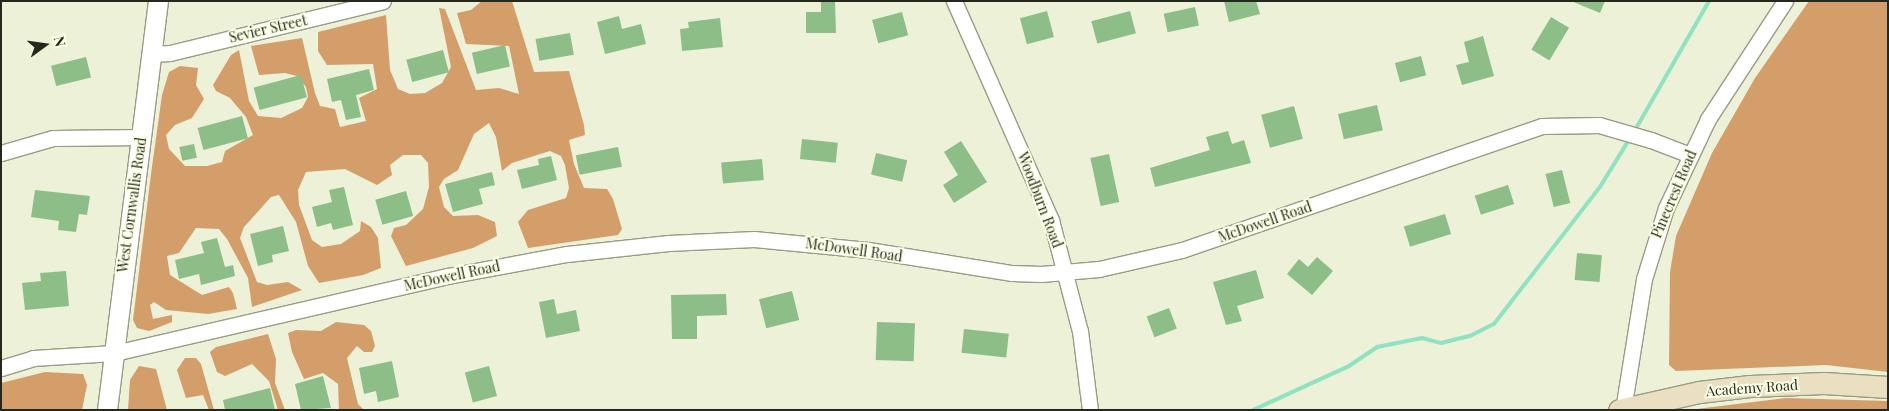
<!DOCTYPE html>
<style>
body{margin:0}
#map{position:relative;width:1889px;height:411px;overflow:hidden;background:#ecf1d8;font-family:"Playfair Display",serif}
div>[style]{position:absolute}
.forest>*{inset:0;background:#d49e6b}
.stream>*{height:4px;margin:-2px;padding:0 2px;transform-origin:2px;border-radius:2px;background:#90e2c2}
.building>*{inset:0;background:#8dbe87;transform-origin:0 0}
.roads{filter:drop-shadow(1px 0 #989c85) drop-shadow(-1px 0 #989c85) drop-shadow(0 1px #989c85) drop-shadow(0 -1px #989c85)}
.minor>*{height:15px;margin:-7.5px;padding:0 7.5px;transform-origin:7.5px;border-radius:7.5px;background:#fff}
.tertiary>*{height:19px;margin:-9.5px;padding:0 9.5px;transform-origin:9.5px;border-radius:9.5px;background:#fff}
.secondary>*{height:21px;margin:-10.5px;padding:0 10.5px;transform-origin:10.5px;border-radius:10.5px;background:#eadfc0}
span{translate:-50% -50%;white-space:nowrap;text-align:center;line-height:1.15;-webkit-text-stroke:4px #faffe5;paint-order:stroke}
.street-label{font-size:14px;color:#26281e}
.frame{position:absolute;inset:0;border:2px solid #26281e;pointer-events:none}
.north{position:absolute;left:20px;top:20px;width:50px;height:50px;-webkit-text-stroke:4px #faffe5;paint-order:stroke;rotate:76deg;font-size:14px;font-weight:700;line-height:20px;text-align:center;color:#26281e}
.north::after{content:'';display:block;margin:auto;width:18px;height:22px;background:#26281e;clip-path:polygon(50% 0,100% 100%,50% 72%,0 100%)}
</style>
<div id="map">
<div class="forest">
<i style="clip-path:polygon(482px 1px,512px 1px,534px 72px,569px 71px,584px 125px,585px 135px,569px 140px,574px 164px,584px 188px,607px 189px,613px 199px,622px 229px,618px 235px,528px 248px,518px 222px,528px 210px,566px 198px,569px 188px,565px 165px,561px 156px,550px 151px,512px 163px,502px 171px,496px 137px,489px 123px,474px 134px,458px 170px,444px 179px,439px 187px,444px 207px,453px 216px,478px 215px,495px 222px,497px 236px,473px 248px,406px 266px,391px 236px,394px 228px,406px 225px,423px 209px,429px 187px,428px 163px,421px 155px,403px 155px,390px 165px,392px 175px,377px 185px,345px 169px,306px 172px,298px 190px,299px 205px,312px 240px,322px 247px,341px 244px,360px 231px,361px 221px,371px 227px,378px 238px,381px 268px,363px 275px,319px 283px,308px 266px,296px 222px,279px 195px,271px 197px,244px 227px,240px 238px,257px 282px,267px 285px,288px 282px,302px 290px,252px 307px,248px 278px,227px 239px,219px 229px,196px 228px,179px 253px,167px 256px,170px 275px,202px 295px,229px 287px,233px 293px,237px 309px,208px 314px,166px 310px,154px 302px,150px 305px,153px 319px,172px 315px,172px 322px,149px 331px,137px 328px,133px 320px,151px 174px,162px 95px,169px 72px,180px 66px,198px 68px,196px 85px,204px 99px,192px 118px,175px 125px,166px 135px,169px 149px,185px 166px,207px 166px,222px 162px,225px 151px,253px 135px,246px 117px,230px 98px,216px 91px,213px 85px,231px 55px,239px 50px,249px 101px,258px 116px,281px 118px,302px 108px,308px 97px,306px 87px,297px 76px,285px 73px,259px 75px,251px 46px,302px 38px,315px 93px,320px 106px,335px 109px,340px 127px,366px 121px,359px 98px,377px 89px,373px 64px,327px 65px,318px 51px,318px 32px,386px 15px,390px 70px,398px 89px,410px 94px,425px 93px,442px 83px,451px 67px,439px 8px,445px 9px,476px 90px,499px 88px,519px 94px,509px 46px,466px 44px,457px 13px,471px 10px)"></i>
<i style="clip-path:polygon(1809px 1px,1888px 1px,1888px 372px,1826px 365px,1676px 371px,1669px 365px,1670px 272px,1676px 236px,1712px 153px,1755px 78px)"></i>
<i style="clip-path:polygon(336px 322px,364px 325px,371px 331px,375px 346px,372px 352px,364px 352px,357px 346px,347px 358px,358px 404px,364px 410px,339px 410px,338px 384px,323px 373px,304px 379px,292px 352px,288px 333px,296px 330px,321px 331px)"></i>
<i style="clip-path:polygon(268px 334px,276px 359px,275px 383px,285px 410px,278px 410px,269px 381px,252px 364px,225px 376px,217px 372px,210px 352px,216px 347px)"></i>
<i style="clip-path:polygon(185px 358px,196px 358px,201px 364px,214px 410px,209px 410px,203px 395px,186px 398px,177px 370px)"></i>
<i style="clip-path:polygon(139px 366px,156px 369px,167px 410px,128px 410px,130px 380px)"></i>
<i style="clip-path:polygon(45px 372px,83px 374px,87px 385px,82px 410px,1px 410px,1px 383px)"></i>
<i style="clip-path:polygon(1786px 398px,1888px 401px,1888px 410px,1688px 410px)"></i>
</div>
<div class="stream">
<i style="left:1634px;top:132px;width:151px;rotate:-60.2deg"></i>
<i style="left:1253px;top:410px;width:106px;rotate:-24.6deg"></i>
<i style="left:1349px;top:366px;width:34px;rotate:-34deg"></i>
<i style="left:1377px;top:347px;width:46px;rotate:-11.3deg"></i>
<i style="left:1422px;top:338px;width:20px;rotate:15deg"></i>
<i style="left:1441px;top:343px;width:30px;rotate:-14deg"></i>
<i style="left:1470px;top:336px;width:27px;rotate:-27deg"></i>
<i style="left:1494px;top:324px;width:173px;rotate:-52.3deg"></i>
<i style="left:1600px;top:187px;width:57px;rotate:-58.5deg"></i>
</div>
<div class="building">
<i style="clip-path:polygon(821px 1px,835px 1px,836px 33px,806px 33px,806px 12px,821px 12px)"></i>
<i style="clip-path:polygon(1224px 1px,1256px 1px,1260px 14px,1229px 22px)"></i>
<i style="clip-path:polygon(1571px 1px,1605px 1px,1600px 13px)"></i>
<i style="left:1195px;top:7px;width:19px;height:32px;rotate:78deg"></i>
<i style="left:1047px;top:11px;width:27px;height:28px;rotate:75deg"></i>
<i style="left:1130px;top:11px;width:23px;height:40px;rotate:75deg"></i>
<i style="left:902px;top:12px;width:24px;height:31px;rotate:75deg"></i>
<i style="clip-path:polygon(619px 16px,622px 29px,641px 24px,646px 44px,605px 54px,597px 22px)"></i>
<i style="left:1551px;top:17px;width:21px;height:38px;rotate:31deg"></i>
<i style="clip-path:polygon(720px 18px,723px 47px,682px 51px,680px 29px,689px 28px,688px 22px)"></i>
<i style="left:570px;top:33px;width:22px;height:35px;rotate:80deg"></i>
<i style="clip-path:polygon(1483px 36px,1494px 76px,1462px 85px,1456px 65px,1469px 62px,1464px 42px)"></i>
<i style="left:505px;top:45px;width:22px;height:34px;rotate:77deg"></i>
<i style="left:443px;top:50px;width:23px;height:38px;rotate:75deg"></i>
<i style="left:1421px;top:56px;width:20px;height:27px;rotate:75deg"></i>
<i style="left:86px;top:57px;width:21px;height:36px;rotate:76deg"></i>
<i style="clip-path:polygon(369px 69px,374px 90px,356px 95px,361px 117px,346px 120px,341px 100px,332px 102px,327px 79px)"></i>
<i style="left:301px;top:75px;width:23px;height:49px;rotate:75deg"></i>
<i style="left:1377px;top:105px;width:26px;height:40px;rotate:77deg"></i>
<i style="left:1294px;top:106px;width:34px;height:34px;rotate:75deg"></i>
<i style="left:242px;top:116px;width:23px;height:46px;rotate:75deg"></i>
<i style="clip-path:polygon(1228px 131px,1232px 144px,1244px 140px,1251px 163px,1155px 187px,1150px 168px,1210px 150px,1206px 137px)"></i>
<i style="left:802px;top:139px;width:36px;height:20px;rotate:6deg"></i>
<i style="clip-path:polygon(961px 141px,987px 182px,954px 203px,943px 185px,958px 175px,944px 152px)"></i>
<i style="left:194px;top:144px;width:14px;height:15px;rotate:78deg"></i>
<i style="left:618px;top:147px;width:20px;height:43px;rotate:79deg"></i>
<i style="left:876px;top:153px;width:32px;height:22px;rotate:13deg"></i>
<i style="left:1109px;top:154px;width:49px;height:19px;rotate:78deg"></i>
<i style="clip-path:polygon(551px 156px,557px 180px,522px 189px,517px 170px,539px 165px,538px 159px)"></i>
<i style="left:762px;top:159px;width:21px;height:41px;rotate:85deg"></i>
<i style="left:1562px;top:170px;width:34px;height:17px;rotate:76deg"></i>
<i style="clip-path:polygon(492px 172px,495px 185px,479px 189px,483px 204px,453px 212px,445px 184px)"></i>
<i style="left:1508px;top:185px;width:20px;height:35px;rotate:72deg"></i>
<i style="clip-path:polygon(344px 187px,353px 225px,333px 230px,331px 223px,317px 227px,312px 207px,332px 202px,329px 190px)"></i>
<i style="clip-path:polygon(35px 190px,90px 196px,87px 215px,79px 214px,76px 232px,58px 230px,59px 221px,31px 217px)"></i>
<i style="left:406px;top:191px;width:26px;height:32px;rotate:74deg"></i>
<i style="left:1445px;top:214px;width:21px;height:43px;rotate:73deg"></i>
<i style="clip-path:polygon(283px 226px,289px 251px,272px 255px,273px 262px,258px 266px,250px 234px)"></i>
<i style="clip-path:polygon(217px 238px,225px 267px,233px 265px,235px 276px,201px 285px,199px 274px,179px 279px,175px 260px,204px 253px,201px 242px)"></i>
<i style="left:1577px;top:253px;width:25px;height:27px;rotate:5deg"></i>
<i style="clip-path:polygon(1317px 257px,1333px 271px,1312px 295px,1287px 274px,1299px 259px,1308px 267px)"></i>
<i style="clip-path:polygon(1256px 270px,1264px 298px,1237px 306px,1242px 321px,1226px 325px,1213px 282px)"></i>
<i style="clip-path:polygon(66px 271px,69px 306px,25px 310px,22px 283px,41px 281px,40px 273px)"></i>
<i style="left:792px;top:291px;width:30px;height:34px;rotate:76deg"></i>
<i style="clip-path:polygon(726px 294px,727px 315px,697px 316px,697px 339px,672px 339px,671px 295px)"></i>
<i style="clip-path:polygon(554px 299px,557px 314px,576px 310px,580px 331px,546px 338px,539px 302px)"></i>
<i style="left:1169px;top:308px;width:22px;height:24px;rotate:69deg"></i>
<i style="left:877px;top:322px;width:38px;height:38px;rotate:2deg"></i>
<i style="left:964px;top:329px;width:45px;height:24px;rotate:6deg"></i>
<i style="clip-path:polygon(392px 361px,399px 397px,378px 402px,376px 391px,364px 394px,359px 368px)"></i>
<i style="left:489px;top:366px;width:31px;height:25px;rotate:75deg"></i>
<i style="clip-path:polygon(323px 376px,331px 408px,301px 410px,295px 384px)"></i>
<i style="clip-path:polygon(270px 388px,275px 410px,225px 410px,223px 400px)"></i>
</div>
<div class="roads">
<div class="minor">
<i style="left:954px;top:1px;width:240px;rotate:66.1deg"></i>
<i style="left:1051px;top:220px;width:115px;rotate:75.4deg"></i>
<i style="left:1080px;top:331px;width:80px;rotate:82.8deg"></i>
<i style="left:152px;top:54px;width:18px;rotate:-3deg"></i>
<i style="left:170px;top:53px;width:219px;rotate:-13.7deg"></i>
<i style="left:1px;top:153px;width:54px;rotate:-16.1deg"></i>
<i style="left:53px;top:138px;width:88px;rotate:-0.7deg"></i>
<i style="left:1px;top:368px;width:34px;rotate:-17deg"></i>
<i style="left:33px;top:358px;width:81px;rotate:-3.5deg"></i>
<i style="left:114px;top:353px;width:343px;rotate:-13deg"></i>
<i style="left:448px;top:276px;width:121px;rotate:-10.5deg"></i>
<i style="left:567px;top:254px;width:102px;rotate:-6.2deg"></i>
<i style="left:668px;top:243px;width:86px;rotate:-2.7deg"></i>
<i style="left:754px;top:239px;width:115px;rotate:5.5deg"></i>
<i style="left:868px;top:250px;width:146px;rotate:9.1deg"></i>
<i style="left:1012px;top:273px;width:29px;rotate:2deg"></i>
<i style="left:1041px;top:274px;width:58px;rotate:-4.9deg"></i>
<i style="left:1099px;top:269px;width:85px;rotate:-12.9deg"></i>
<i style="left:1182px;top:250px;width:381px;rotate:-19deg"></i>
<i style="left:1542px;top:126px;width:57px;rotate:-1deg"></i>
<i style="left:1599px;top:125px;width:54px;rotate:16.1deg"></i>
<i style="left:1651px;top:140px;width:42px;rotate:21deg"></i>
<i style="left:1623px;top:410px;width:133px;rotate:-80.9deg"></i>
<i style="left:1644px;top:279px;width:74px;rotate:-72.8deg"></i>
<i style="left:1666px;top:208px;width:98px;rotate:-64.7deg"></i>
<i style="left:1708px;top:119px;width:141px;rotate:-56.9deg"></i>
</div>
<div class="tertiary">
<i style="left:107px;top:410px;width:412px;rotate:-82.9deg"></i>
</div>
<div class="secondary">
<i style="left:1619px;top:410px;width:82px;rotate:-12.7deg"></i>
<i style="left:1699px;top:392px;width:51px;rotate:-6.7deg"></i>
<i style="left:1750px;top:386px;width:74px;rotate:-2.3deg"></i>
<i style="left:1824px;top:383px;width:64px;rotate:3.6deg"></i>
</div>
</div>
<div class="street-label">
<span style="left:268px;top:29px;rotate:-13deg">Sevier Street</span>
<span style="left:1674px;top:194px;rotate:-67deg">Pinecrest Road</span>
<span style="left:1040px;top:200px;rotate:69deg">Woodburn Road</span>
<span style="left:132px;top:205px;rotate:-82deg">West Cornwallis Road</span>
<span style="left:1265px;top:222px;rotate:-19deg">McDowell Road</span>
<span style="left:854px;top:250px;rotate:8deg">McDowell Road</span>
<span style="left:452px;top:276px;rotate:-12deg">McDowell Road</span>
<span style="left:1752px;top:388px;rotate:-4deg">Academy Road</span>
</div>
<div class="frame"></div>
<div class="north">N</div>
</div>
